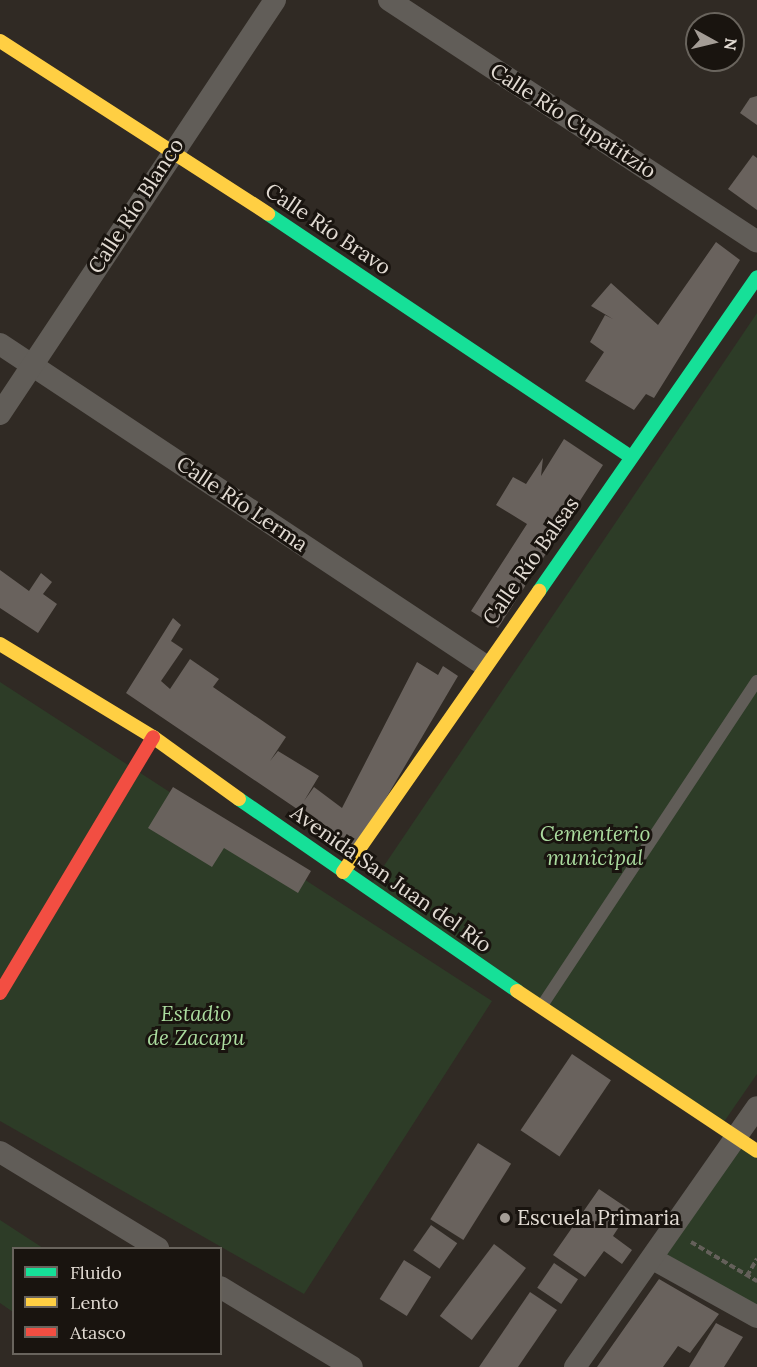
<!DOCTYPE html>
<meta charset="utf-8">
<style>
body{margin:0}
#map{position:relative;width:757px;height:1367px;overflow:hidden;background:#302a24;font-family:Lora,serif}
div>[style]{position:absolute}
.green>*{inset:0;background:#2d3c27}
.building>*{inset:0;background:#69625d;transform-origin:0 0}
.path>*{height:4px;margin-top:-2px;transform-origin:0;background:repeating-linear-gradient(90deg,#64605a 0 6px,transparent 0 9px)}
.lane>*{height:12px;margin:-6px;padding:0 6px;transform-origin:6px;border-radius:6px;background:#615d58}
.street>*{height:22px;margin:-11px;padding:0 11px;transform-origin:11px;border-radius:11px;background:#615d58}
.fast>*{height:14px;margin:-7px;padding:0 7px;transform-origin:7px;border-radius:7px;background:#16e098}
.slow>*{height:14px;margin:-7px;padding:0 7px;transform-origin:7px;border-radius:7px;background:#ffcf43}
.jam>*{height:14px;margin:-7px;padding:0 7px;transform-origin:7px;border-radius:7px;background:#f24e42}
.dots>*{width:16px;height:16px;translate:-50% -50%;box-sizing:border-box;border:3px solid #19140f;border-radius:50%}
span{translate:-50% -50%;white-space:nowrap;text-align:center;line-height:1.15;-webkit-text-stroke:6px #19140f;paint-order:stroke}
.street-label{font-size:21px;color:#e2dbd3}
.park-label{font-size:21px;color:#aadb9e;font-style:italic}
.poi-label{font-size:21px;color:#e2dbd3}
.left{translate:0 -50%;text-align:left}
.legend{position:absolute;left:12px;top:1247px;width:210px;height:108px;box-sizing:border-box;background:#19140f;border:2px solid #69645d;margin:0;padding:8px 10px;list-style:none;font-size:18px;color:#e2dbd3}
.legend li{display:flex;align-items:center;gap:12px;height:30px}
.legend b{width:30px;border:2px solid #69645d}
.north{position:absolute;left:685px;top:12px;width:60px;height:60px;box-sizing:border-box;background:#19140f;border:2px solid #69645d;border-radius:50%;rotate:98deg;font-size:16px;font-weight:700;line-height:24px;text-align:center;color:#e2dbd3}
.north::after{content:'';display:block;margin:auto;width:21px;height:27px;background:#a49d96;clip-path:polygon(50% 0,100% 100%,50% 72%,0 100%)}
</style>
<div id="map">
<div class="green">
<i style="clip-path:polygon(757px 313px,757px 1074px,719px 1129px,367px 891px)"></i>
<i style="clip-path:polygon(0 682px,492px 1001px,304px 1294px,0 1121px)"></i>
<i style="clip-path:polygon(735px 1138px,757px 1151px,757px 1317px,653px 1259px)"></i>
<i style="clip-path:polygon(0 1220px,43px 1248px,14px 1248px,13px 1312px,0 1303px)"></i>
</div>
<div class="building">
<i style="clip-path:polygon(757px 96px,757px 125px,740px 113px,750px 98px)"></i>
<i style="clip-path:polygon(753px 155px,757px 158px,757px 210px,728px 189px)"></i>
<i style="clip-path:polygon(716px 242px,740px 260px,654px 398px,646px 394px,634px 410px,585px 381px,604px 352px,590px 342px,605px 315px,613px 319px,591px 306px,611px 283px,658px 325px)"></i>
<i style="clip-path:polygon(564px 439px,603px 465px,498px 628px,471px 611px,527px 524px,496px 505px,513px 477px,526px 484px,543px 458px,541px 476px)"></i>
<i style="clip-path:polygon(0 570px,29px 591px,41px 573px,52px 582px,43px 594px,57px 604px,38px 633px,0 608px)"></i>
<i style="clip-path:polygon(173px 618px,181px 625px,171px 641px,183px 649px,161px 681px,170px 689px,190px 659px,219px 679px,213px 687px,286px 737px,270px 761px,278px 751px,319px 776px,304px 801px,314px 787px,342px 808px,417px 662px,438px 675px,443px 666px,458px 676px,356px 849px,126px 693px)"></i>
<i style="clip-path:polygon(173px 787px,311px 871px,298px 893px,224px 848px,212px 867px,148px 828px)"></i>
<i style="left:572px;top:1054px;width:47px;height:92px;rotate:34deg"></i>
<i style="left:478px;top:1143px;width:39px;height:90px;rotate:32deg"></i>
<i style="clip-path:polygon(599px 1189px,630px 1210px,613px 1236px,632px 1250px,622px 1264px,604px 1251px,585px 1277px,553px 1255px)"></i>
<i style="left:431px;top:1225px;width:32px;height:31px;rotate:35deg"></i>
<i style="left:494px;top:1244px;width:40px;height:90px;rotate:37deg"></i>
<i style="left:404px;top:1260px;width:32px;height:46px;rotate:32deg"></i>
<i style="left:554px;top:1263px;width:29px;height:30px;rotate:34deg"></i>
<i style="clip-path:polygon(659px 1279px,719px 1314px,690px 1353px,678px 1346px,663px 1367px,597px 1367px)"></i>
<i style="clip-path:polygon(530px 1292px,557px 1310px,518px 1367px,479px 1367px)"></i>
<i style="clip-path:polygon(716px 1323px,743px 1337px,724px 1367px,689px 1367px)"></i>
</div>
<div class="path">
<i style="left:691px;top:1242px;width:77px;rotate:30.6deg"></i>
<i style="left:747px;top:1276px;width:20px;rotate:-60deg"></i>
</div>
<div class="lane">
<i style="left:541px;top:1007px;width:391px;rotate:-56.5deg"></i>
</div>
<div class="street">
<i style="left:389px;top:0;width:440px;rotate:33.3deg"></i>
<i style="left:0;top:344px;width:579px;rotate:33.53deg"></i>
<i style="left:0;top:414px;width:497px;rotate:-56.4deg"></i>
<i style="left:0;top:1152px;width:185px;rotate:31.3deg"></i>
<i style="left:653px;top:1259px;width:119px;rotate:29.1deg"></i>
<i style="left:220px;top:1287px;width:154px;rotate:31.2deg"></i>
<i style="left:575px;top:1367px;width:317px;rotate:-55deg"></i>
</div>
<div class="fast">
<i style="left:268px;top:214px;width:435px;rotate:33.8deg"></i>
<i style="left:539px;top:591px;width:382px;rotate:-55.2deg"></i>
<i style="left:239px;top:799px;width:338px;rotate:34.6deg"></i>
</div>
<div class="slow">
<i style="left:0;top:41px;width:319px;rotate:32.8deg"></i>
<i style="left:0;top:644px;width:179px;rotate:31.3deg"></i>
<i style="left:153px;top:737px;width:106px;rotate:35.8deg"></i>
<i style="left:343px;top:872px;width:343px;rotate:-55.1deg"></i>
<i style="left:517px;top:991px;width:288px;rotate:33.7deg"></i>
</div>
<div class="jam">
<i style="left:0;top:993px;width:298px;rotate:-59.1deg"></i>
</div>
<div class="dots">
<i style="left:505px;top:1218px;background:#a49d96"></i>
</div>
<div class="street-label">
<span style="left:573px;top:121px;rotate:33deg">Calle Río Cupatitzio</span>
<span style="left:136px;top:206px;rotate:-57deg">Calle Río Blanco</span>
<span style="left:328px;top:229px;rotate:34deg">Calle Río Bravo</span>
<span style="left:242px;top:504px;rotate:34deg">Calle Río Lerma</span>
<span style="left:531px;top:561px;rotate:-55deg">Calle Río Balsas</span>
<span style="left:391px;top:879px;rotate:35deg">Avenida San Juan del Río</span>
</div>
<div class="park-label">
<span style="left:595px;top:846px">Cementerio<br>municipal</span>
<span style="left:196px;top:1026px">Estadio<br>de Zacapu</span>
</div>
<div class="poi-label">
<span class="left" style="left:517px;top:1218px">Escuela Primaria</span>
</div>
<ul class="legend">
<li><b style="height:8px;background:#16e098"></b>Fluido</li>
<li><b style="height:8px;background:#ffcf43"></b>Lento</li>
<li><b style="height:8px;background:#f24e42"></b>Atasco</li>
</ul>
<div class="north">N</div>
</div>
